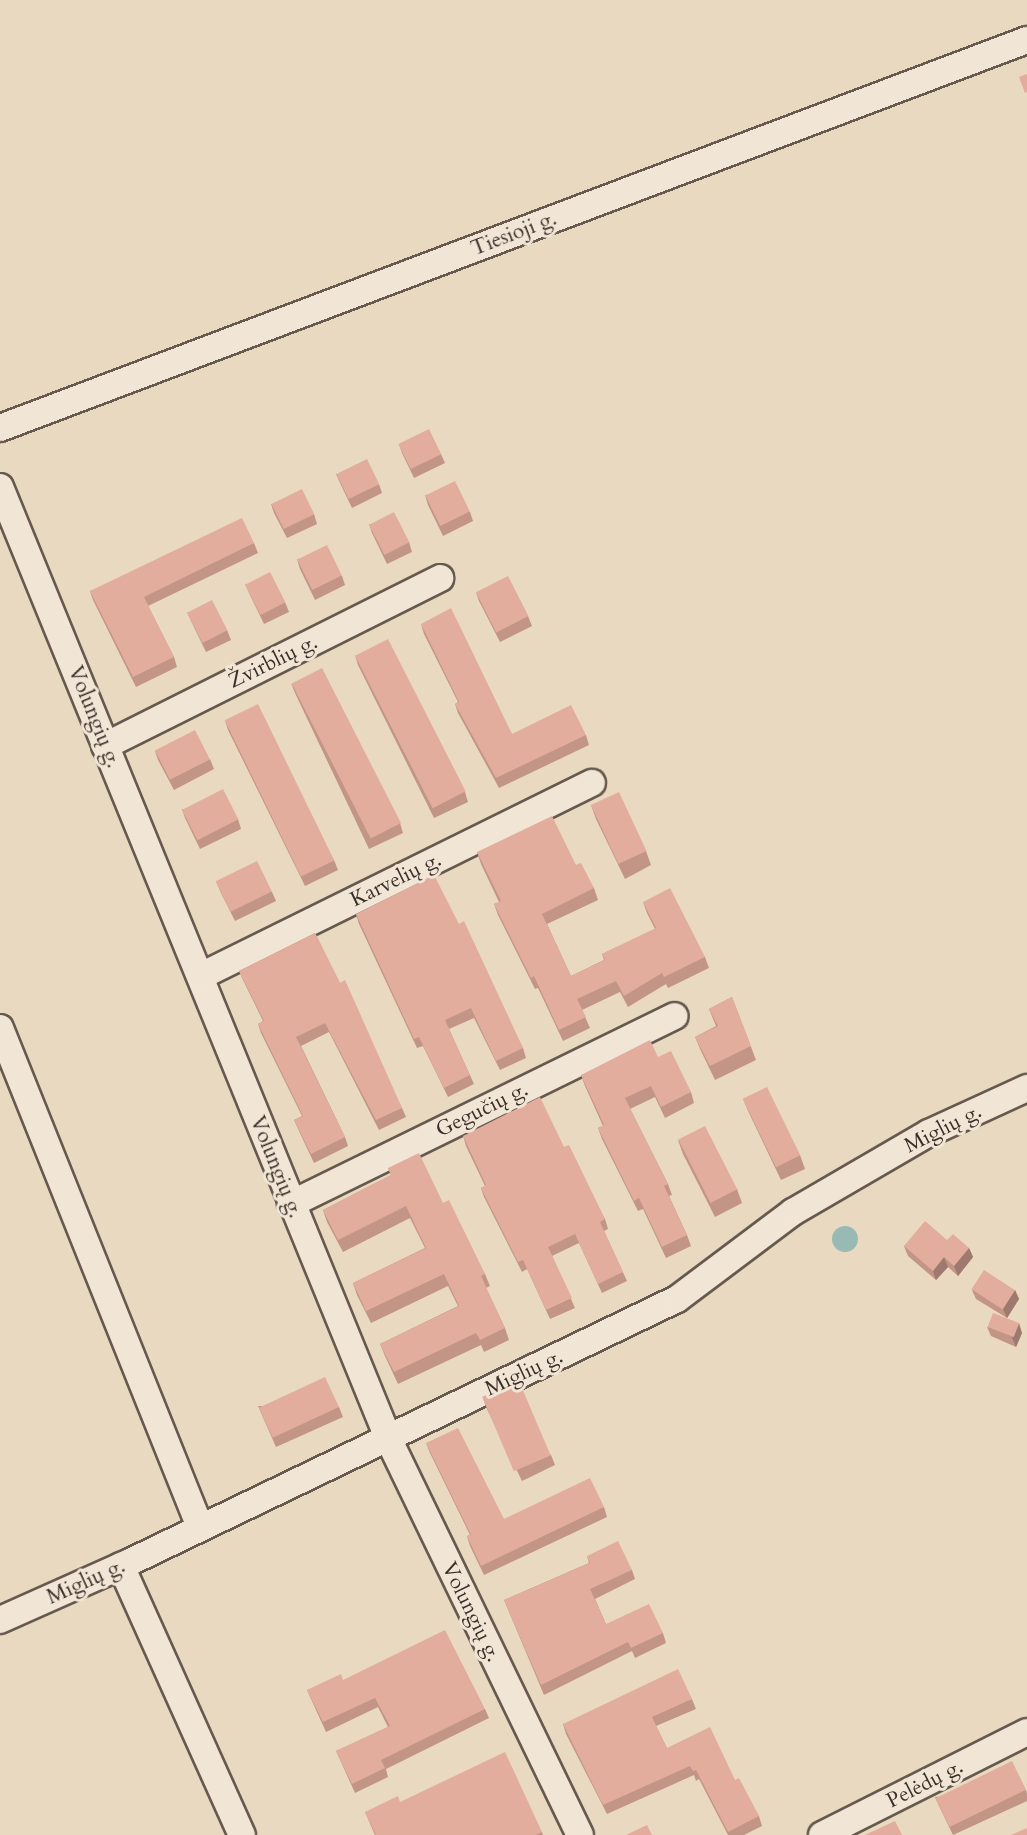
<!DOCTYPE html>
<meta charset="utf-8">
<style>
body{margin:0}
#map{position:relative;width:1027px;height:1835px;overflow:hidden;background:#e9d9c0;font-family:Cardo,serif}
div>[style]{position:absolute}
.water>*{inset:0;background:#97bab4}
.round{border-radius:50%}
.roads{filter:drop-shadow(2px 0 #66594e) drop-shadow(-2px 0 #66594e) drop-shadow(0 2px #66594e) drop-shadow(0 -2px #66594e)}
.minor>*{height:26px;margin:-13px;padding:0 13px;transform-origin:13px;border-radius:13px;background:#f1e6d6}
.wall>*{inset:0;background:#c29587}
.shaded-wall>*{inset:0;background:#9e796e}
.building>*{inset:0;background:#e2ad9d;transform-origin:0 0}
span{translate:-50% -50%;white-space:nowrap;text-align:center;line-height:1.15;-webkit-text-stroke:6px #f1e6d6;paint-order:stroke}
.street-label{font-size:21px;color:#3b2e28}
</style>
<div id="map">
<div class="water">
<i class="round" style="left:832px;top:1226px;width:26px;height:26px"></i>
</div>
<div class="roads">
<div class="minor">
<i style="left:0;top:428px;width:1098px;rotate:-20.7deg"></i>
<i style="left:0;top:487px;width:1027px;rotate:67.8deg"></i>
<i style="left:388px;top:1438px;width:441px;rotate:64.2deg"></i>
<i style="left:105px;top:746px;width:375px;rotate:-26.6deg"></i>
<i style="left:201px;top:976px;width:436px;rotate:-26.3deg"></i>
<i style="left:0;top:1028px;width:538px;rotate:68.16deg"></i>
<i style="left:291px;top:1204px;width:427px;rotate:-26.1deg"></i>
<i style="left:121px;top:1566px;width:295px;rotate:65.8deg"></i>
<i style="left:0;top:1620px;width:142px;rotate:-24deg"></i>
<i style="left:130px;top:1562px;width:607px;rotate:-25.68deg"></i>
<i style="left:677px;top:1299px;width:145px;rotate:-36.9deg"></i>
<i style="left:793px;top:1212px;width:157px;rotate:-30.2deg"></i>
<i style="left:929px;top:1133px;width:108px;rotate:-24.7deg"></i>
<i style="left:822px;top:1835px;width:229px;rotate:-26.7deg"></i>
</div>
</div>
<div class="wall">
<i style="clip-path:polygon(399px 444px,441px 454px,445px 463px,414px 478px,402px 453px)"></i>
<i style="clip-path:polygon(336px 474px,379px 484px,382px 493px,352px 508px,340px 483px)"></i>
<i style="clip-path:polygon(425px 495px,470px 512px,473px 521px,443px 536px,428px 505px)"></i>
<i style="clip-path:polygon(271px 504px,314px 514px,317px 524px,287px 538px,274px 513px)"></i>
<i style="clip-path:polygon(369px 524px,409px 542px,412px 552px,387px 564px,372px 533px)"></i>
<i style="clip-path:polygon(254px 543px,258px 553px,148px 606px,174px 657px,177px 667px,136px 687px,93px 600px,90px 591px)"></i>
<i style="clip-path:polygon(297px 559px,342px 576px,345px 585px,315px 600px,300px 569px)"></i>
<i style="clip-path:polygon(245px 584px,285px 602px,289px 612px,264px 624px,249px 593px)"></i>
<i style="clip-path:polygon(476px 592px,528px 616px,532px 626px,500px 642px,479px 601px)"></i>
<i style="clip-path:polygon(187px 612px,227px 630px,231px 640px,206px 652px,191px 621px)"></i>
<i style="clip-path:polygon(421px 624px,512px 734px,586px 735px,589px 745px,499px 788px,458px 713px,455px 704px,458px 702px,424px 634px)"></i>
<i style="clip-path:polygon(355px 655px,465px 792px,468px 802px,434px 818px,358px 665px)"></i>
<i style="clip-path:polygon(291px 683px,400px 823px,403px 833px,369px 849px,295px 693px)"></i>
<i style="clip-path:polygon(225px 720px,334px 860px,338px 870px,305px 886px,228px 730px)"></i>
<i style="clip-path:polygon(155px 751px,210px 759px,214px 769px,174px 790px,158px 760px)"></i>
<i style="clip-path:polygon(591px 805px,646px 851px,651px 865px,625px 879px,596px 819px)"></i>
<i style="clip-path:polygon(182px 809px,238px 819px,241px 829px,200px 849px,185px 818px)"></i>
<i style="clip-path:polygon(477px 852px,576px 865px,594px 888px,598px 900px,547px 924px,571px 976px,604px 960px,602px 954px,655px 929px,647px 913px,643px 902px,705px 957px,709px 968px,668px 988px,666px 984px,628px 1007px,620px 992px,582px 1010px,590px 1028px,563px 1041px,538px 988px,535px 989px,498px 915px,494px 904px,499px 902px,481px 864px)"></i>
<i style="clip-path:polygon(216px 881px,272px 892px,276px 901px,235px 921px,220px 891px)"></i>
<i style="clip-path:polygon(356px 914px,459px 924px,523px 1048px,526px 1058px,500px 1070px,474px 1018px,449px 1029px,474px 1084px,448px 1097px,423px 1046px,417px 1048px,359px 924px)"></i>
<i style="clip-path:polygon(315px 933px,402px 1108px,406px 1117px,379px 1130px,329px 1032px,301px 1046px,345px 1137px,348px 1146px,314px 1163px,298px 1129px,294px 1120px,302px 1116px,261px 1033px,258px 1024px,263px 1021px,243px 980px,239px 971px)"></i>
<i style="clip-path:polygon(732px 997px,756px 1060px,715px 1080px,701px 1051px,695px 1037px,716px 1026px,709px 1009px)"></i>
<i style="clip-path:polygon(658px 1057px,691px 1092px,694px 1103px,665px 1118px,655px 1097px,630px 1109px,668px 1184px,672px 1195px,669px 1196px,687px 1235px,691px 1246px,666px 1258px,643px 1209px,638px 1211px,602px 1139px,598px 1128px,603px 1126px,585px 1086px,581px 1075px)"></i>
<i style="clip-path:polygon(743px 1099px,800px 1155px,805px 1169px,781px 1180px,749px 1113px)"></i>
<i style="clip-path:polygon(463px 1136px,564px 1147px,605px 1219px,608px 1229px,604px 1231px,627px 1281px,602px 1293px,579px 1243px,552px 1256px,575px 1308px,550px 1319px,527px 1269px,522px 1272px,484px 1197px,481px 1188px,485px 1186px,466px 1146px)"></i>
<i style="clip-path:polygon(678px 1140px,737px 1189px,742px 1203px,715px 1217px,683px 1154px)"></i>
<i style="clip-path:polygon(388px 1168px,443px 1203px,485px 1274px,490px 1286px,486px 1288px,505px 1328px,509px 1340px,484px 1352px,481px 1345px,398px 1384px,385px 1356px,380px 1344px,458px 1306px,448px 1286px,371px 1323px,357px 1295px,353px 1283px,425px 1248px,410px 1218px,343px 1252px,327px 1222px,323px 1210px,391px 1175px)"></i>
<i style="clip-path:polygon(947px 1240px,969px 1248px,973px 1257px,958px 1276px,948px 1267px,936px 1280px,908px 1256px,904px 1246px)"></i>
<i style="clip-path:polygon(972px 1290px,1015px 1290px,1019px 1299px,1007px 1318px,976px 1299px)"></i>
<i style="clip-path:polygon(987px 1327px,1022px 1333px,1016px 1347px,991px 1336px)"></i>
<i style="clip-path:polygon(483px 1398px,551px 1455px,555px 1465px,522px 1481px,486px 1407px)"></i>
<i style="clip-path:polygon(258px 1406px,339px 1407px,343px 1417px,276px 1447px)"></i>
<i style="clip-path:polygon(426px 1443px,504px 1519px,604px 1507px,607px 1517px,484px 1575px,470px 1546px,467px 1536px,470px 1535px,430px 1453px)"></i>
<i style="clip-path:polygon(587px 1556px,632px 1570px,635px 1579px,595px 1599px,606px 1624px,663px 1633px,666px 1643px,635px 1658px,632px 1651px,544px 1695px,504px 1600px,589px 1563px)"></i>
<i style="clip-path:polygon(343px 1680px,485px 1709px,489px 1718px,386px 1769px,388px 1777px,355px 1793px,336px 1751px,388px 1727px,378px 1707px,326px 1732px,311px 1699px,307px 1690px)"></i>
<i style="clip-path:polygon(692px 1699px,696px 1709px,656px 1726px,667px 1748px,735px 1780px,759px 1816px,762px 1826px,744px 1835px,728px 1835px,699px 1779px,696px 1781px,694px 1775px,607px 1814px,566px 1734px,563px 1724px)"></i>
<i style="clip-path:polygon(1026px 1790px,1027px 1794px,1027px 1801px,953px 1835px,939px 1806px,935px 1797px)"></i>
<i style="clip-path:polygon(400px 1802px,542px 1832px,543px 1835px,375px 1835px,365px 1812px)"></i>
</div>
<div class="shaded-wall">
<i style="clip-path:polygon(969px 1248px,973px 1257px,958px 1276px,954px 1266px)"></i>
<i style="clip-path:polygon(944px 1257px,948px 1267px,936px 1280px,933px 1271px)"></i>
<i style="clip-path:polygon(1015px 1290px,1019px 1299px,1007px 1318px,1003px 1309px)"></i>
<i style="clip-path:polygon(1019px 1323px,1022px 1333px,1016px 1347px,1012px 1338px)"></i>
</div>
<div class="building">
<i style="clip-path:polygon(1027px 74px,1027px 92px,1025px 93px,1019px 77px)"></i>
<i style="left:429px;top:429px;width:28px;height:34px;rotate:64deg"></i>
<i style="left:367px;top:459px;width:28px;height:34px;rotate:64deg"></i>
<i style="left:455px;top:481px;width:34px;height:33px;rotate:64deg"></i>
<i style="left:302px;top:489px;width:28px;height:34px;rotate:64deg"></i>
<i style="left:394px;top:512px;width:34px;height:28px;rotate:63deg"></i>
<i style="clip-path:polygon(242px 518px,254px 543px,144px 597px,174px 657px,133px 677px,90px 591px)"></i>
<i style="left:327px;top:545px;width:34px;height:33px;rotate:64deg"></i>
<i style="left:270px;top:572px;width:34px;height:28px;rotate:63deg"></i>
<i style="left:508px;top:576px;width:45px;height:36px;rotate:63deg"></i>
<i style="left:212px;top:600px;width:34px;height:28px;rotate:63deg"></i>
<i style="clip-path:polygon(451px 608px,512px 734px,571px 705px,586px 735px,496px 778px,455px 704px,459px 702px,421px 624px)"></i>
<i style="left:388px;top:639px;width:171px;height:37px;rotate:63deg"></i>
<i style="left:322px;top:668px;width:174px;height:34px;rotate:63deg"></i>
<i style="left:258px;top:704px;width:174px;height:37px;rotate:64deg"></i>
<i style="left:195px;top:730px;width:33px;height:45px;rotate:63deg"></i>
<i style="left:223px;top:789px;width:34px;height:46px;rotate:63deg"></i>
<i style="left:619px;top:792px;width:65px;height:31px;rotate:65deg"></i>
<i style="clip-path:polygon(552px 816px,576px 865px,581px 863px,594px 888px,542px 914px,571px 976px,605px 960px,602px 954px,656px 928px,643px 902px,670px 888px,705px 957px,664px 977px,662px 973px,624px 996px,616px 981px,577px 999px,586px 1017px,559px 1030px,534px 976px,531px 978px,494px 904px,501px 901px,477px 852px)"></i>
<i style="left:257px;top:861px;width:34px;height:46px;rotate:64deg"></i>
<i style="clip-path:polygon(434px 875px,459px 924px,464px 921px,523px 1048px,496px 1061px,471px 1008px,445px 1020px,470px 1075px,444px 1088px,419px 1037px,414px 1039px,356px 914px)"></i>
<i style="clip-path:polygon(315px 933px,340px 983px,345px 980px,402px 1108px,376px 1120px,325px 1023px,296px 1037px,345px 1137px,311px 1154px,294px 1120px,303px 1116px,258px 1024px,264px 1021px,239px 971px)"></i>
<i style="clip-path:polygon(732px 997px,751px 1046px,710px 1066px,695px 1037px,718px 1026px,709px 1009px)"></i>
<i style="clip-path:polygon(650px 1040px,658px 1057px,671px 1051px,691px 1092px,661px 1107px,651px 1086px,625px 1098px,668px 1184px,664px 1186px,687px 1235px,662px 1247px,639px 1198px,634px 1201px,598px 1128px,604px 1125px,581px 1075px)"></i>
<i style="left:767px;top:1087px;width:76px;height:27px;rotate:64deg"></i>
<i style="clip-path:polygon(540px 1097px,564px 1147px,569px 1145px,605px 1219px,600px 1222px,623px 1272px,598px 1284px,575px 1234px,548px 1247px,572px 1298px,546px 1310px,523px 1260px,518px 1262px,481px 1188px,486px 1185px,463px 1136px)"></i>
<i style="left:705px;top:1126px;width:71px;height:30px;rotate:63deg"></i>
<i style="clip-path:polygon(419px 1153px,443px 1203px,449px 1200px,485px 1274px,481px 1276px,505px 1328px,480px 1340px,476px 1333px,394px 1372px,380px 1344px,459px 1306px,444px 1274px,366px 1311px,353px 1283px,426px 1248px,406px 1206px,338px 1240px,323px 1210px,391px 1175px,388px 1168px)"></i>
<i style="clip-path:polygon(925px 1221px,947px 1240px,953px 1234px,969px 1248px,954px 1266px,944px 1257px,933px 1271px,904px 1246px)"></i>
<i style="left:984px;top:1270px;width:37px;height:23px;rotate:33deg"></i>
<i style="left:993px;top:1313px;width:28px;height:15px;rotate:21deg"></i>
<i style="left:325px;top:1377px;width:33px;height:73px;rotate:65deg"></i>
<i style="left:519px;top:1381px;width:81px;height:40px;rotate:67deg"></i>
<i style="clip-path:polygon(458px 1428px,504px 1519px,590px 1478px,604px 1507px,481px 1566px,467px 1536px,471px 1535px,426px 1443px)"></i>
<i style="clip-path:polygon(618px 1541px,632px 1570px,590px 1589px,606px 1624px,649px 1604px,663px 1633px,631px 1648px,628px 1642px,541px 1685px,504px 1600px,590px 1563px,587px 1556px)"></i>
<i style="clip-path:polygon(445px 1630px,485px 1709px,381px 1760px,385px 1768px,352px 1784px,336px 1751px,390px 1726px,375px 1698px,323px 1722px,307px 1690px,341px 1674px,343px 1680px)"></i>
<i style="clip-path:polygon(678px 1669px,692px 1699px,652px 1717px,667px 1748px,710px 1727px,735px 1780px,739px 1778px,759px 1816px,728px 1832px,696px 1770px,693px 1771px,690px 1766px,603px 1805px,563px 1724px)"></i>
<i style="clip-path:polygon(505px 1752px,542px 1832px,536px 1835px,376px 1835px,365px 1812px,398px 1796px,400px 1802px)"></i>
<i style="left:1012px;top:1761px;width:32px;height:85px;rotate:64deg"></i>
<i style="clip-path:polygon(895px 1821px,902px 1835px,865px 1835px)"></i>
<i style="clip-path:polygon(647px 1825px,652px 1835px,626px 1835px)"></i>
<i style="clip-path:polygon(1027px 1828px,1027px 1835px,1011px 1835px)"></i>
</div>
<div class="street-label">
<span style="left:514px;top:234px;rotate:-21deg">Tiesioji g.</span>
<span style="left:273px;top:662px;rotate:-26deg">Žvirblių g.</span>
<span style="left:94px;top:717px;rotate:68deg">Volungių g.</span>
<span style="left:396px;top:880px;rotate:-26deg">Karvelių g.</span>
<span style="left:482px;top:1110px;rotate:-26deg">Gegučių g.</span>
<span style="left:943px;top:1129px;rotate:-27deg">Miglių g.</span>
<span style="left:276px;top:1167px;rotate:68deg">Volungių g.</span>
<span style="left:524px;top:1373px;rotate:-25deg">Miglių g.</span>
<span style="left:86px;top:1582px;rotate:-24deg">Miglių g.</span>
<span style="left:471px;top:1612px;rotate:64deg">Volungių g.</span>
<span style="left:925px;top:1784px;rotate:-27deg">Pelėdų g.</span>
</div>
</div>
